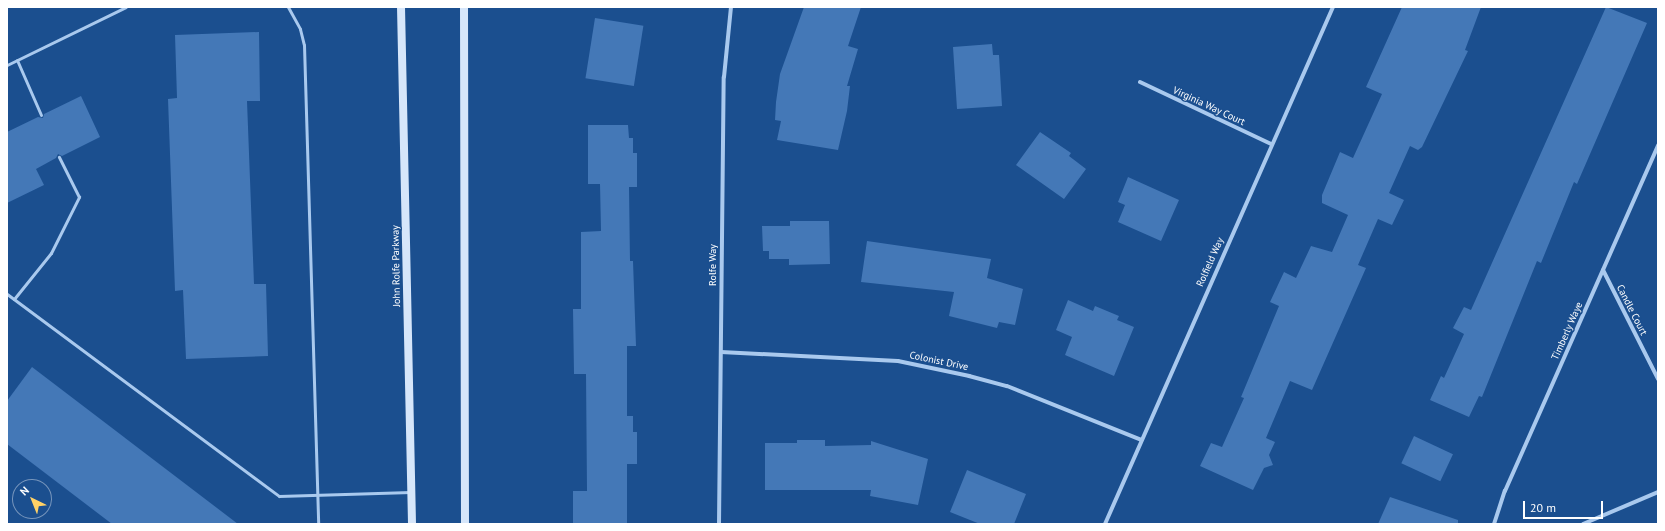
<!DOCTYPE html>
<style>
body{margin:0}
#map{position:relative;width:1665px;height:531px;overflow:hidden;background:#1b4f8f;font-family:"PT Sans",sans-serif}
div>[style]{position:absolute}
.building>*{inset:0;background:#4478b7;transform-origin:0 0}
.lane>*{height:3px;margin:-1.5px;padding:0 1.5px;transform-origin:1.5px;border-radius:1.5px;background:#a9c9ee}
.street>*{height:4px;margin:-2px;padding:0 2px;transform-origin:2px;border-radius:2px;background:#a9c9ee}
.secondary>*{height:8px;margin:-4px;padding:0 4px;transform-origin:4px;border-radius:4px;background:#d6e6fa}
span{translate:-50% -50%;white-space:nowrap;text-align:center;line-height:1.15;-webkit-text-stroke:3px #1b4f8f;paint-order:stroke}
.street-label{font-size:10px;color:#fff}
.frame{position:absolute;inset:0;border:8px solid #fff;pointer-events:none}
.north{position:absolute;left:12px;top:479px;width:40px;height:40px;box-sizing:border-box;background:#1b4f8f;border:1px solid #7695bc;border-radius:50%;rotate:317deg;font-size:11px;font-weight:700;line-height:16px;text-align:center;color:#fff}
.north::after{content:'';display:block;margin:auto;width:14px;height:18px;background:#ffd166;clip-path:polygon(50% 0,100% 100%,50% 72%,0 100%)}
.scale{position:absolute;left:1523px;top:501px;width:80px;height:18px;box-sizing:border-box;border:2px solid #fff;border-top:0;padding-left:5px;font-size:12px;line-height:14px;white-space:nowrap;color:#fff;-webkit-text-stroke:3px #1b4f8f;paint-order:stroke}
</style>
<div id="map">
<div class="building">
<i style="clip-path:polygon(804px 7px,861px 7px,848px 46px,858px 49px,847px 86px,850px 86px,847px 111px,838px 150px,777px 140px,781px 121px,775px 120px,776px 102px,780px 74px)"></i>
<i style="clip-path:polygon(1402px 7px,1481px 7px,1465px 50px,1468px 51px,1422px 147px,1418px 150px,1410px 146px,1389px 193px,1404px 200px,1392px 225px,1378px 219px,1358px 265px,1366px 268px,1312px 390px,1290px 381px,1266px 438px,1275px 442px,1269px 455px,1273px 465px,1264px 468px,1253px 490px,1200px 466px,1211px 443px,1222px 447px,1244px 398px,1241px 397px,1279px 306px,1270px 302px,1284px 272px,1296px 278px,1311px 246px,1332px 252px,1348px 215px,1322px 203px,1322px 195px,1340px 152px,1353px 158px,1382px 94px,1366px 87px)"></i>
<i style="clip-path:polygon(1606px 7px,1647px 23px,1577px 184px,1574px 182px,1541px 263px,1537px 261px,1482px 397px,1479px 396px,1469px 417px,1430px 400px,1441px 376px,1444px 378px,1464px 334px,1453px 328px,1464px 307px,1471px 310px)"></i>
<i style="left:595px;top:18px;width:49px;height:61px;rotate:9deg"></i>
<i style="clip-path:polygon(259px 32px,260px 101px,247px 101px,254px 284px,266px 284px,268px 356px,186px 359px,183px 290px,175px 291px,168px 99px,177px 98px,175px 35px)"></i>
<i style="clip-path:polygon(992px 44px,993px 55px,999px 55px,1002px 106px,957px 109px,953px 47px)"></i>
<i style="clip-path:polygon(81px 96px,100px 137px,62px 156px,58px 154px,56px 158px,36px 169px,44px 185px,7px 203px,7px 132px,38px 117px,43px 118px,44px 114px)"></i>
<i style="clip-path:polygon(588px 125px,628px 125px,629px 138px,633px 138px,633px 153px,637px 153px,637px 187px,629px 187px,630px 261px,633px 261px,636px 346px,627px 346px,627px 416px,633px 416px,633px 432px,637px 432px,637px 464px,627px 464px,627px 524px,573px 524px,573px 491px,587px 491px,586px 374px,574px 374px,573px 309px,581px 309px,581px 232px,601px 231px,600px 184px,588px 184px)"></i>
<i style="clip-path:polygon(1040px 132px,1071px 153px,1069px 156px,1086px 169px,1064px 199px,1016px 165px)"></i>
<i style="clip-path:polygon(1128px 177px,1179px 200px,1161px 241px,1118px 222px,1125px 205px,1118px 202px)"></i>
<i style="clip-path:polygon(790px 221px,829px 221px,830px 264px,789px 265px,789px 259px,769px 259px,769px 251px,763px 251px,762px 226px,790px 226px)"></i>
<i style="clip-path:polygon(867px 241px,991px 259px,987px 278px,1023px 289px,1015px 325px,999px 322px,997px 328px,949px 316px,954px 292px,861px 282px)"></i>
<i style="clip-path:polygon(1068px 300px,1093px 311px,1095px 306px,1119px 316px,1117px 320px,1134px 327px,1114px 376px,1065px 355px,1072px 337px,1056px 330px)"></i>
<i style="clip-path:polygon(32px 367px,238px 524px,112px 524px,7px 444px,7px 401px)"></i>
<i style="left:1414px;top:436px;width:43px;height:30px;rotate:25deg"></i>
<i style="clip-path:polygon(797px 440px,825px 440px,825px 446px,871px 445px,871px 441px,928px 459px,918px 505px,870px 496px,871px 490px,765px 490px,765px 443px,797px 443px)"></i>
<i style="clip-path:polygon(967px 470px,1026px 494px,1014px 524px,980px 524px,950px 512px)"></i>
<i style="clip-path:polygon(1390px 497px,1458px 520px,1458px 524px,1378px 524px)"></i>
</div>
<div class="lane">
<i style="left:288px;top:7px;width:25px;rotate:61deg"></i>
<i style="left:300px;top:29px;width:16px;rotate:76deg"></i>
<i style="left:304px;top:45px;width:479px;rotate:88.3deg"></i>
<i style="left:17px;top:60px;width:60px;rotate:66.4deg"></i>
<i style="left:7px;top:65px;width:132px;rotate:-26deg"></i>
<i style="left:7px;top:294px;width:339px;rotate:36.6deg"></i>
<i style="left:279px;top:496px;width:132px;rotate:-1.7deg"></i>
<i style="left:14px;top:299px;width:59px;rotate:-51.2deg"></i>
<i style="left:51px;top:253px;width:63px;rotate:-63.4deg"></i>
<i style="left:79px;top:197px;width:45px;rotate:-116.6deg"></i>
</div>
<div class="street">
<i style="left:1140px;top:82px;width:145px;rotate:25.3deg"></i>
<i style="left:1603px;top:270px;width:122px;rotate:63.2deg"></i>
<i style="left:721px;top:352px;width:177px;rotate:2.9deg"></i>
<i style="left:898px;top:361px;width:73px;rotate:11.9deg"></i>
<i style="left:969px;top:376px;width:39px;rotate:15deg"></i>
<i style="left:1007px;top:386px;width:144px;rotate:21.9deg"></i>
<i style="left:719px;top:524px;width:447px;rotate:-89.4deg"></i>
<i style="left:724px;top:77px;width:70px;rotate:-84.3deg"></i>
<i style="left:1105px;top:524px;width:565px;rotate:-66.2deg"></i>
<i style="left:1494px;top:524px;width:35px;rotate:-72deg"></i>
<i style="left:1505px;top:491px;width:378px;rotate:-66.1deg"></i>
<i style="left:1583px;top:524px;width:82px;rotate:-23.1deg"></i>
</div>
<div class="secondary">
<i style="left:401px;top:7px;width:517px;rotate:88.78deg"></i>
<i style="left:464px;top:7px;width:517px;rotate:89.89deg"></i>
</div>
<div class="street-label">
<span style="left:1209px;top:106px;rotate:25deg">Virginia Way Court</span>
<span style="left:1210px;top:262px;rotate:-66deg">Rolfield Way</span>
<span style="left:713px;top:265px;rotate:-90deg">Rolfe Way</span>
<span style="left:396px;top:266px;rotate:-91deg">John Rolfe Parkway</span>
<span style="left:1632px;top:310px;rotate:63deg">Candle Court</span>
<span style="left:1567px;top:331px;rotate:-66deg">Timberly Waye</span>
<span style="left:939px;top:361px;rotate:12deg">Colonist Drive</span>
</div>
<div class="frame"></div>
<div class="north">N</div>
<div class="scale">20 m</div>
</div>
